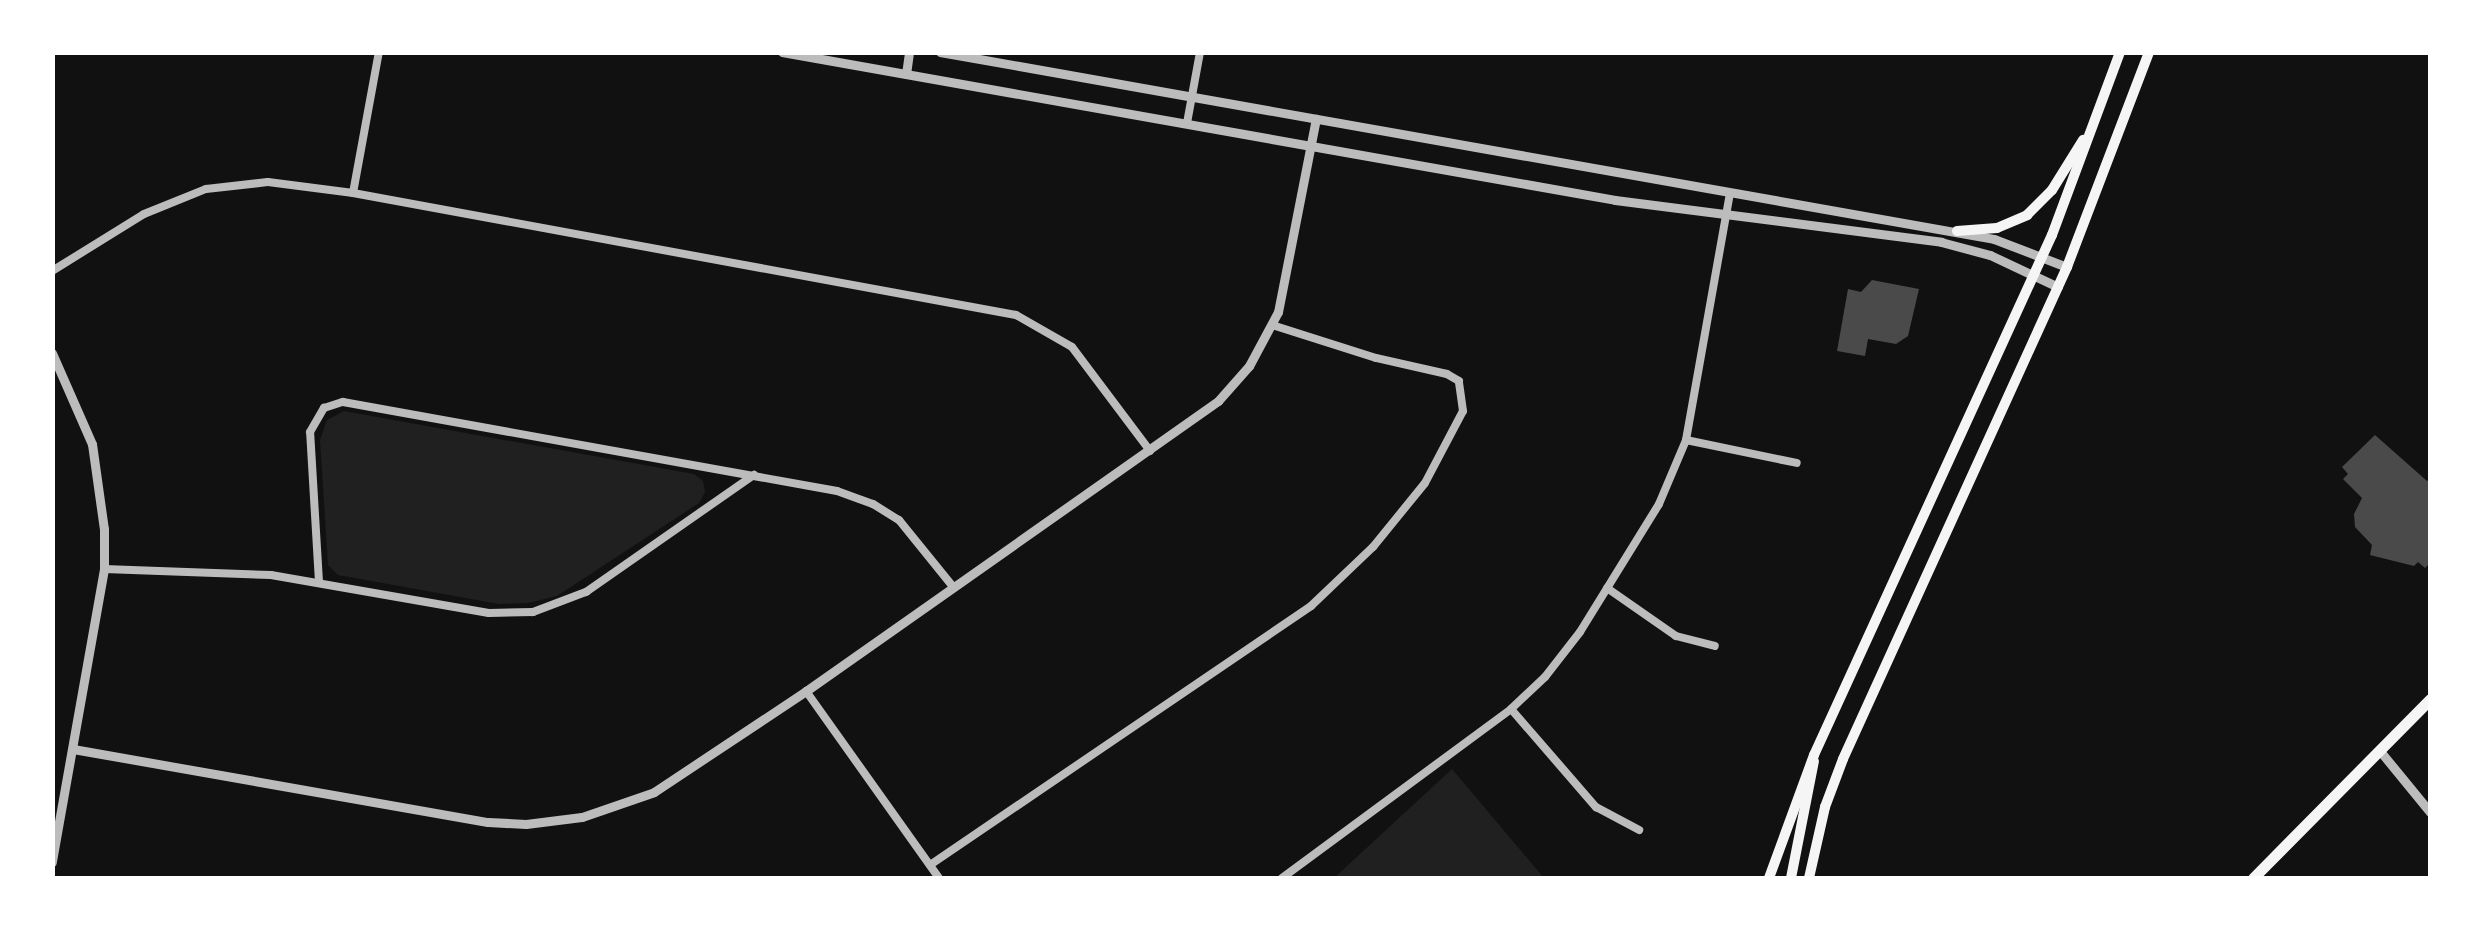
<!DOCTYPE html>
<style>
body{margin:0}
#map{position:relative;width:2483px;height:931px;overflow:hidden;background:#111;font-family:"Asap Condensed",sans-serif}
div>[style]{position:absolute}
.green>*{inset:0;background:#202020}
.building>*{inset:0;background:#4a4a4a}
.minor>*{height:8px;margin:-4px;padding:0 4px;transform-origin:4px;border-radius:4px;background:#bcbcbc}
.tertiary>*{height:9px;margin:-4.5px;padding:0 4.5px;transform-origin:4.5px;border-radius:4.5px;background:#bcbcbc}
.secondary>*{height:10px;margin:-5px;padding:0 5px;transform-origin:5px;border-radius:5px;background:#f5f5f5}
.primary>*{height:11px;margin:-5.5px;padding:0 5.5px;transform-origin:5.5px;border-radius:5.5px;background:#f5f5f5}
span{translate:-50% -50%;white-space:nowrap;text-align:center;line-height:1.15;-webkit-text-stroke:9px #fff;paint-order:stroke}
.frame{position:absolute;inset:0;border:55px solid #fff;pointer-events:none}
</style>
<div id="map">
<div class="green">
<i style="clip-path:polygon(344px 411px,694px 474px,703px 481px,705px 492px,699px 503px,557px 596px,528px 603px,499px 604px,338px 575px,328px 565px,320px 440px,327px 420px)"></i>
<i style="clip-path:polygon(1452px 769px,1544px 878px,1334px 878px)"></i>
</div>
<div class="building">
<i style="clip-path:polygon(1872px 280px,1919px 289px,1908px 336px,1896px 344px,1868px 339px,1865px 356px,1837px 351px,1848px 289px,1861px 292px)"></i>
<i style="clip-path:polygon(2375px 435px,2427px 481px,2430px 478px,2430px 563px,2425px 568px,2418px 562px,2414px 566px,2370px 555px,2372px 545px,2355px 527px,2354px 514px,2362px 498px,2343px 479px,2348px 474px,2342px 467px)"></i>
</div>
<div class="minor">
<i style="left:1187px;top:123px;width:72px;rotate:-79.6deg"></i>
<i style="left:353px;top:193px;width:143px;rotate:-79.6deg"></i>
<i style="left:52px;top:271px;width:108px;rotate:-31.8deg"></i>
<i style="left:144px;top:214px;width:67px;rotate:-22deg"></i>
<i style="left:206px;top:189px;width:62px;rotate:-6.4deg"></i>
<i style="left:268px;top:182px;width:86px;rotate:7.4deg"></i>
<i style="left:353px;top:193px;width:674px;rotate:10.43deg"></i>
<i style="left:1016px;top:315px;width:64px;rotate:29.7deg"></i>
<i style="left:1072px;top:347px;width:130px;rotate:53.1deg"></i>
<i style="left:1686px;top:440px;width:113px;rotate:11.7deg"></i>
<i style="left:104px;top:569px;width:167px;rotate:2.1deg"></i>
<i style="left:271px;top:575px;width:221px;rotate:9.9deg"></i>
<i style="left:489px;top:613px;width:44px;rotate:-1.3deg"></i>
<i style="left:533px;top:612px;width:57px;rotate:-20.7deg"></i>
<i style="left:586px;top:592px;width:205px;rotate:-34.9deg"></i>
<i style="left:319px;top:582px;width:150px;rotate:-93.4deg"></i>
<i style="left:310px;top:432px;width:28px;rotate:-60deg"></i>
<i style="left:324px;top:408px;width:20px;rotate:-18deg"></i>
<i style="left:343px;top:402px;width:502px;rotate:10.21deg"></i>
<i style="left:837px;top:491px;width:38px;rotate:20deg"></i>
<i style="left:873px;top:504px;width:31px;rotate:32deg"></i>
<i style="left:899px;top:520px;width:87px;rotate:51deg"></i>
<i style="left:1607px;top:588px;width:84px;rotate:34.8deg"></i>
<i style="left:1676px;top:636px;width:40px;rotate:14.4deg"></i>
<i style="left:806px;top:691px;width:229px;rotate:54.6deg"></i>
<i style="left:1511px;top:709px;width:130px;rotate:49.1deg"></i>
<i style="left:1596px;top:807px;width:49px;rotate:28.1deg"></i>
<i style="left:930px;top:865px;width:461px;rotate:-34.2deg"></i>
<i style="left:1311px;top:606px;width:86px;rotate:-43.6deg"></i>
<i style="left:1373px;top:547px;width:82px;rotate:-50.9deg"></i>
<i style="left:1425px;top:483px;width:81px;rotate:-62.2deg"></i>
<i style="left:1463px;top:411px;width:30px;rotate:-98deg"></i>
<i style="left:1459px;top:381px;width:14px;rotate:-150deg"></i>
<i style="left:1447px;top:374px;width:73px;rotate:-167.3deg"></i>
<i style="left:1376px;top:358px;width:109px;rotate:-162.4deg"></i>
<i style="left:1282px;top:878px;width:285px;rotate:-36.4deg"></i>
<i style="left:1511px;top:709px;width:47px;rotate:-43.3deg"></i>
<i style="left:1545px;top:677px;width:57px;rotate:-52.1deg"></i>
<i style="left:1580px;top:632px;width:150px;rotate:-58.3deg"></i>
<i style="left:1659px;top:504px;width:69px;rotate:-67.1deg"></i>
<i style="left:1686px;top:440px;width:251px;rotate:-79.9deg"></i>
</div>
<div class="tertiary">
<i style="left:782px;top:52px;width:846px;rotate:10.07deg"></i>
<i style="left:1615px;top:200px;width:329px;rotate:7.3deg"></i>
<i style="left:1941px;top:242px;width:51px;rotate:14.9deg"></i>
<i style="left:1990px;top:255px;width:75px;rotate:25.2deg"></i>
<i style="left:940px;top:52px;width:1070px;rotate:10.06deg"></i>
<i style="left:1994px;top:239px;width:78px;rotate:21deg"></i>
<i style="left:906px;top:74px;width:22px;rotate:-82deg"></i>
<i style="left:52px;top:353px;width:99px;rotate:66.3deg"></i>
<i style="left:92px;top:444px;width:86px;rotate:82deg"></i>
<i style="left:104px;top:529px;width:40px;rotate:90deg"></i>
<i style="left:104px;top:569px;width:298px;rotate:100.1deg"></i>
<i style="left:73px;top:749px;width:421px;rotate:10deg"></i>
<i style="left:488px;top:822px;width:38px;rotate:3deg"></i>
<i style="left:526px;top:824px;width:56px;rotate:-7.1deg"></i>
<i style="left:582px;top:817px;width:76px;rotate:-19.1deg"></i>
<i style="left:654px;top:792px;width:182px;rotate:-33.6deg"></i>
<i style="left:806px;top:691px;width:504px;rotate:-35.14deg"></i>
<i style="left:1218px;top:401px;width:47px;rotate:-48.5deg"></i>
<i style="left:1249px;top:366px;width:61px;rotate:-61.8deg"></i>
<i style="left:1278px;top:312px;width:197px;rotate:-78.9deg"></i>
<i style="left:2380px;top:751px;width:79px;rotate:50.7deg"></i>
</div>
<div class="secondary">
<i style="left:1957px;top:231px;width:40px;rotate:-4.3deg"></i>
<i style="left:1997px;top:228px;width:33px;rotate:-23deg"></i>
<i style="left:2027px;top:215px;width:35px;rotate:-45deg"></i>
<i style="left:2052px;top:190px;width:59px;rotate:-58.2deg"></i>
<i style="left:1769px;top:878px;width:131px;rotate:-69.9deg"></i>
<i style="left:1814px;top:755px;width:572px;rotate:-65.41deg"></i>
<i style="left:2052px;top:235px;width:195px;rotate:-69.6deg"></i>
<i style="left:1791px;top:878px;width:119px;rotate:-78.9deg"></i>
<i style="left:1809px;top:878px;width:73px;rotate:-77.3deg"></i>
<i style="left:1825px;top:807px;width:51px;rotate:-69.4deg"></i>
<i style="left:1843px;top:759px;width:541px;rotate:-65.52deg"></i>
<i style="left:2067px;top:267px;width:230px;rotate:-69.1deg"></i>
</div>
<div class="primary">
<i style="left:2253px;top:878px;width:252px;rotate:-45.3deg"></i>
</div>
<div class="frame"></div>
</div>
